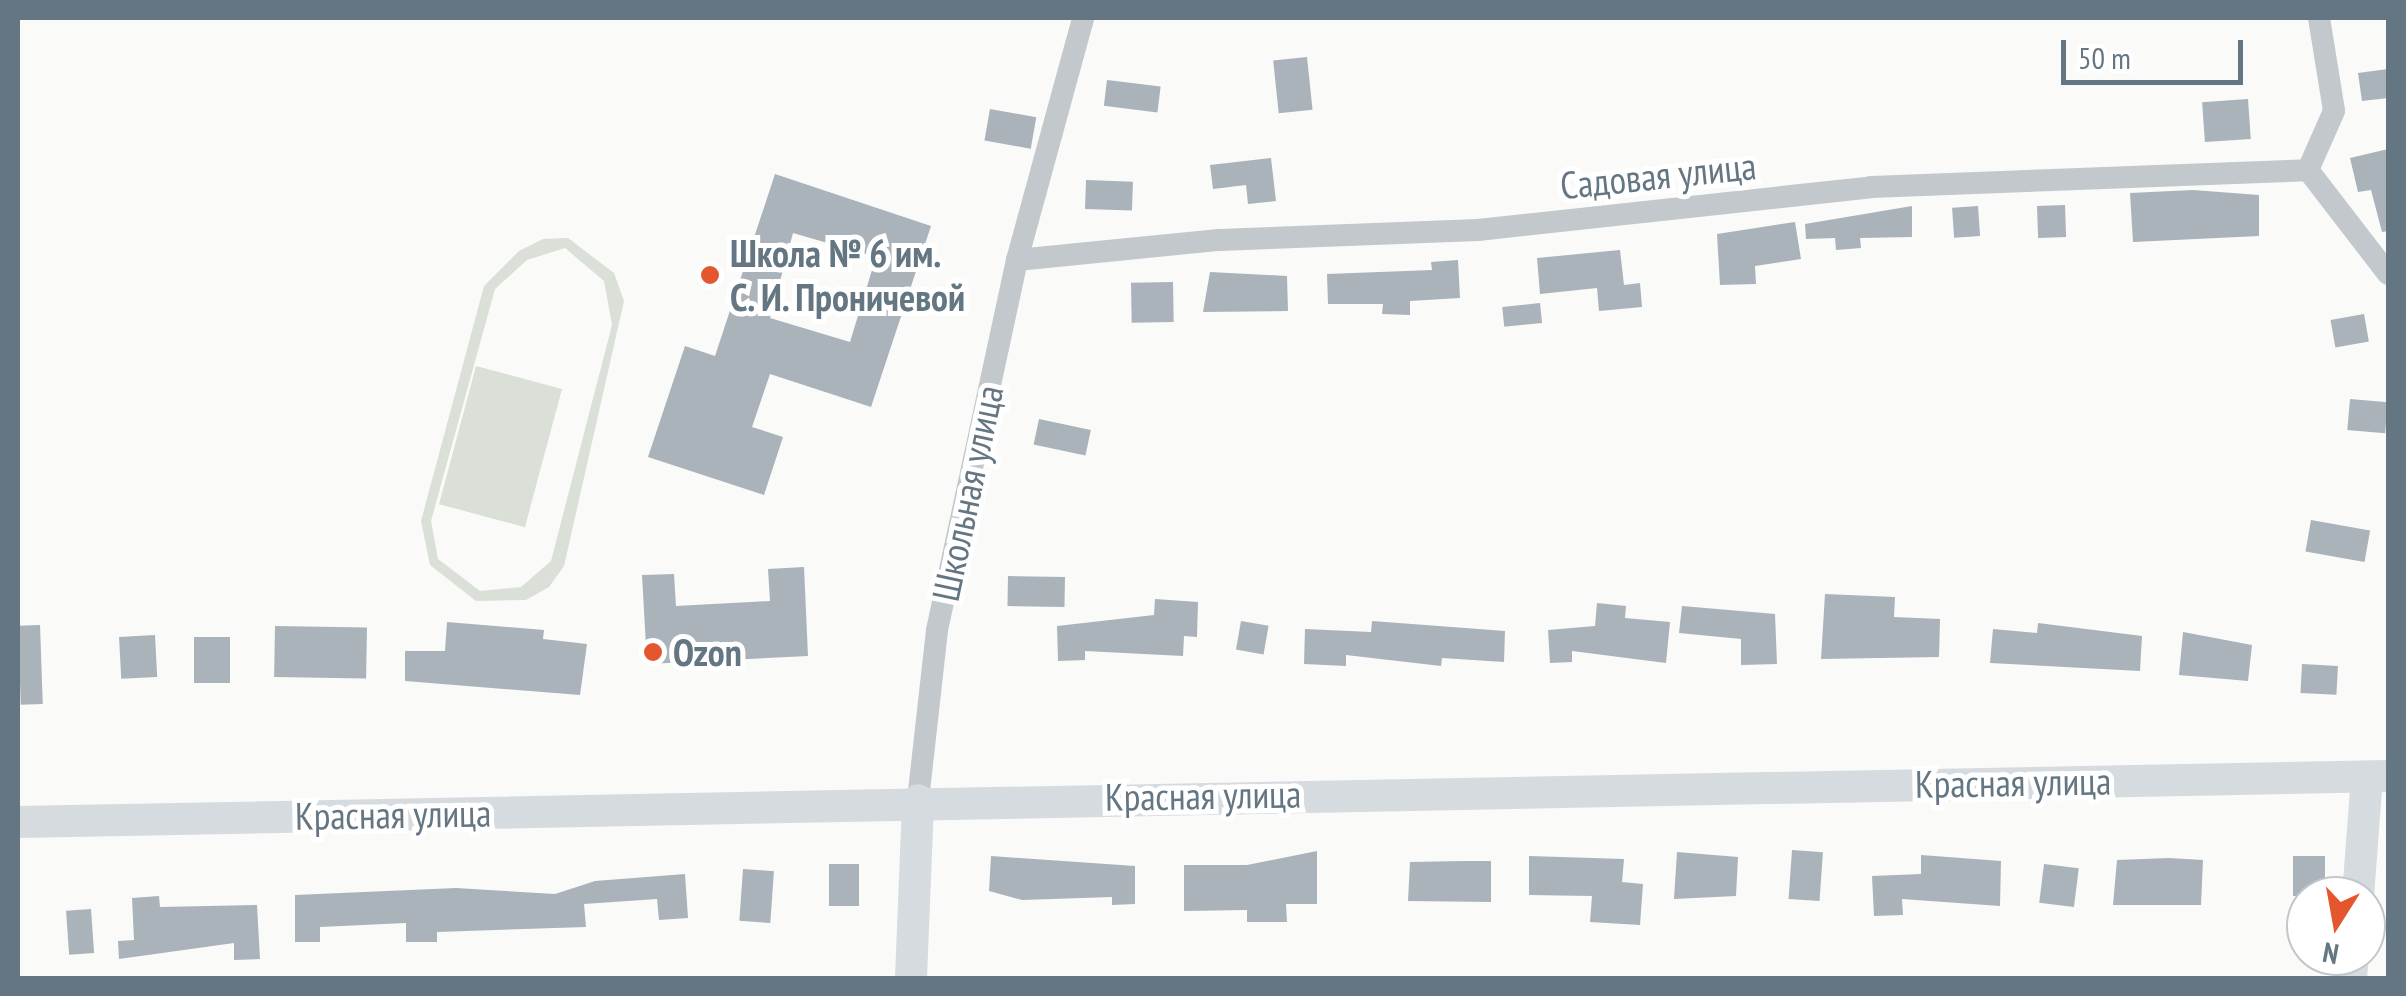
<!DOCTYPE html>
<meta charset="utf-8">
<style>
body{margin:0}
#map{position:relative;width:2406px;height:996px;overflow:hidden;background:#fafaf8;font-family:"PT Sans Narrow",sans-serif}
div>[style]{position:absolute}
.green>*{inset:0;background:#dadfd7;transform-origin:0 0}
.building>*{inset:0;background:#aab3b9;transform-origin:0 0}
.street>*{height:22px;margin:-11px;padding:0 11px;transform-origin:11px;border-radius:11px;background:#c3c8cc}
.secondary>*{height:32px;margin:-16px;padding:0 16px;transform-origin:16px;border-radius:16px;background:#d6dbdf}
.dots>*{width:28px;height:28px;translate:-50% -50%;box-sizing:border-box;border:5px solid #fff;border-radius:50%}
span{translate:-50% -50%;white-space:nowrap;text-align:center;line-height:1.15;-webkit-text-stroke:10px #fff;paint-order:stroke}
.street-label{font-size:38px;color:#657683}
.poi-label{font-size:38px;color:#657683;font-weight:700}
.left{translate:0 -50%;text-align:left}
.frame{position:absolute;inset:0;border:20px solid #657683;pointer-events:none}
.north{position:absolute;left:2286px;top:876px;width:100px;height:100px;box-sizing:border-box;background:#fff;border:2px solid #c1c8cd;border-radius:50%;rotate:191deg;font-size:28px;font-weight:700;line-height:40px;text-align:center;color:#657683}
.north::after{content:'';display:block;margin:auto;width:35px;height:45px;background:#e4572e;clip-path:polygon(50% 0,100% 100%,50% 72%,0 100%)}
.scale{position:absolute;left:2061px;top:40px;width:182px;height:45px;box-sizing:border-box;border:5px solid #657683;border-top:0;padding-left:12px;font-size:30px;line-height:35px;white-space:nowrap;color:#657683;-webkit-text-stroke:8px #fff;paint-order:stroke}
</style>
<div id="map">
<div class="green">
<i style="clip-path:polygon(evenodd,568px 238px,614px 273px,624px 301px,564px 566px,549px 587px,526px 600px,476px 601px,430px 565px,421px 521px,484px 286px,519px 251px,543px 239px,568px 238px,565px 248px,604px 281px,612px 325px,551px 561px,521px 587px,480px 591px,438px 559px,431px 521px,495px 289px,527px 260px,565px 248px)"></i>
<i style="left:476px;top:366px;width:89px;height:143px;rotate:15deg"></i>
</div>
<div class="building">
<i style="left:1307px;top:57px;width:53px;height:34px;rotate:84deg"></i>
<i style="clip-path:polygon(2388px 69px,2388px 98px,2362px 101px,2358px 73px)"></i>
<i style="left:1107px;top:80px;width:54px;height:26px;rotate:7deg"></i>
<i style="left:2248px;top:99px;width:40px;height:46px;rotate:86deg"></i>
<i style="left:990px;top:109px;width:47px;height:32px;rotate:10deg"></i>
<i style="clip-path:polygon(2388px 149px,2388px 231px,2382px 232px,2371px 190px,2358px 192px,2350px 158px)"></i>
<i style="clip-path:polygon(1271px 158px,1276px 201px,1248px 204px,1246px 185px,1213px 189px,1210px 165px)"></i>
<i style="clip-path:polygon(evenodd,775px 174px,931px 226px,871px 407px,770px 374px,752px 427px,783px 437px,764px 495px,648px 457px,685px 346px,715px 356px,775px 174px,793px 233px,876px 257px,850px 342px,770px 318px,793px 233px)"></i>
<i style="left:1086px;top:180px;width:47px;height:29px;rotate:2deg"></i>
<i style="clip-path:polygon(2193px 190px,2259px 195px,2259px 236px,2133px 242px,2130px 193px)"></i>
<i style="left:2065px;top:205px;width:32px;height:28px;rotate:88deg"></i>
<i style="clip-path:polygon(1912px 206px,1912px 237px,1860px 238px,1861px 248px,1836px 250px,1835px 238px,1806px 239px,1805px 224px)"></i>
<i style="left:1978px;top:206px;width:30px;height:26px;rotate:86deg"></i>
<i style="clip-path:polygon(1795px 222px,1801px 259px,1755px 266px,1756px 284px,1720px 285px,1717px 234px)"></i>
<i style="clip-path:polygon(1620px 250px,1624px 285px,1640px 283px,1642px 307px,1599px 311px,1597px 288px,1540px 294px,1537px 258px)"></i>
<i style="clip-path:polygon(1458px 260px,1460px 298px,1410px 301px,1410px 315px,1382px 314px,1383px 304px,1328px 304px,1327px 274px,1432px 270px,1431px 262px)"></i>
<i style="clip-path:polygon(1210px 272px,1287px 276px,1288px 311px,1203px 312px)"></i>
<i style="left:1173px;top:282px;width:40px;height:42px;rotate:89deg"></i>
<i style="left:1540px;top:303px;width:20px;height:38px;rotate:84deg"></i>
<i style="left:2364px;top:314px;width:28px;height:34px;rotate:80deg"></i>
<i style="left:2350px;top:399px;width:38px;height:31px;rotate:5deg"></i>
<i style="left:1039px;top:419px;width:53px;height:26px;rotate:12deg"></i>
<i style="left:2311px;top:520px;width:60px;height:32px;rotate:10deg"></i>
<i style="clip-path:polygon(804px 567px,808px 656px,647px 664px,642px 575px,674px 574px,676px 606px,770px 601px,768px 569px)"></i>
<i style="left:1008px;top:576px;width:57px;height:30px;rotate:1deg"></i>
<i style="clip-path:polygon(1825px 594px,1895px 597px,1894px 617px,1940px 619px,1939px 657px,1821px 659px)"></i>
<i style="clip-path:polygon(1155px 599px,1198px 602px,1197px 637px,1184px 636px,1183px 656px,1085px 651px,1085px 660px,1058px 661px,1057px 626px,1154px 615px)"></i>
<i style="clip-path:polygon(1597px 603px,1626px 606px,1625px 618px,1670px 622px,1666px 663px,1572px 651px,1572px 662px,1550px 663px,1548px 630px,1595px 626px)"></i>
<i style="clip-path:polygon(1682px 606px,1775px 614px,1777px 664px,1741px 665px,1741px 639px,1679px 633px)"></i>
<i style="left:1241px;top:621px;width:28px;height:29px;rotate:10deg"></i>
<i style="clip-path:polygon(1372px 621px,1505px 631px,1504px 662px,1442px 658px,1441px 666px,1346px 655px,1346px 666px,1304px 664px,1305px 629px,1371px 632px)"></i>
<i style="clip-path:polygon(447px 622px,544px 630px,543px 639px,587px 644px,580px 695px,405px 681px,405px 651px,445px 651px)"></i>
<i style="clip-path:polygon(2038px 623px,2142px 636px,2140px 671px,1990px 663px,1993px 629px,2037px 633px)"></i>
<i style="left:40px;top:625px;width:79px;height:22px;rotate:88deg"></i>
<i style="left:275px;top:626px;width:92px;height:51px;rotate:1deg"></i>
<i style="clip-path:polygon(2183px 632px,2252px 645px,2248px 681px,2179px 675px)"></i>
<i style="left:155px;top:635px;width:42px;height:36px;rotate:87deg"></i>
<i style="left:194px;top:637px;width:36px;height:46px"></i>
<i style="left:2302px;top:664px;width:36px;height:29px;rotate:3deg"></i>
<i style="left:1792px;top:850px;width:31px;height:49px;rotate:4deg"></i>
<i style="clip-path:polygon(1317px 851px,1317px 904px,1286px 904px,1287px 922px,1247px 922px,1247px 910px,1184px 911px,1184px 865px,1247px 865px)"></i>
<i style="clip-path:polygon(1677px 852px,1738px 857px,1736px 896px,1674px 899px)"></i>
<i style="clip-path:polygon(1921px 855px,2001px 861px,2000px 906px,1902px 899px,1903px 915px,1874px 916px,1872px 876px,1921px 874px)"></i>
<i style="clip-path:polygon(991px 856px,1135px 866px,1135px 904px,1112px 905px,1112px 897px,1022px 900px,989px 891px)"></i>
<i style="clip-path:polygon(1529px 856px,1624px 859px,1622px 882px,1643px 884px,1640px 925px,1590px 922px,1592px 896px,1529px 895px)"></i>
<i style="left:2293px;top:856px;width:32px;height:40px"></i>
<i style="clip-path:polygon(2169px 858px,2203px 860px,2201px 905px,2113px 905px,2117px 860px)"></i>
<i style="clip-path:polygon(1463px 861px,1491px 861px,1491px 902px,1408px 901px,1410px 862px)"></i>
<i style="left:829px;top:864px;width:30px;height:42px"></i>
<i style="left:2044px;top:864px;width:35px;height:39px;rotate:7deg"></i>
<i style="left:743px;top:869px;width:31px;height:52px;rotate:4deg"></i>
<i style="clip-path:polygon(685px 874px,688px 918px,659px 920px,657px 899px,584px 904px,586px 927px,437px 932px,437px 942px,406px 942px,406px 923px,320px 927px,320px 942px,295px 942px,295px 895px,456px 888px,555px 894px,595px 881px)"></i>
<i style="clip-path:polygon(159px 896px,160px 907px,257px 905px,260px 959px,234px 960px,234px 943px,119px 959px,118px 941px,134px 940px,132px 898px)"></i>
<i style="left:91px;top:909px;width:44px;height:25px;rotate:86deg"></i>
</div>
<div class="street">
<i style="left:2319px;top:18px;width:94px;rotate:80.8deg"></i>
<i style="left:2334px;top:111px;width:64px;rotate:113.8deg"></i>
<i style="left:2308px;top:170px;width:131px;rotate:52.4deg"></i>
<i style="left:1017px;top:260px;width:203px;rotate:-5.7deg"></i>
<i style="left:1219px;top:240px;width:259px;rotate:-2.2deg"></i>
<i style="left:1478px;top:230px;width:395px;rotate:-6.2deg"></i>
<i style="left:1871px;top:187px;width:437px;rotate:-2.2deg"></i>
<i style="left:918px;top:800px;width:171px;rotate:-83.6deg"></i>
<i style="left:937px;top:630px;width:379px;rotate:-77.8deg"></i>
<i style="left:1017px;top:260px;width:251px;rotate:-74.7deg"></i>
</div>
<div class="secondary">
<i style="left:18px;top:822px;width:2370px;rotate:-1.11deg"></i>
<i style="left:2358px;top:896px;width:119px;rotate:-85.7deg"></i>
<i style="left:911px;top:978px;width:178px;rotate:-87.7deg"></i>
<i style="left:2351px;top:978px;width:22px;rotate:-85deg"></i>
</div>
<div class="dots">
<i style="left:710px;top:275px;background:#e4572e"></i>
<i style="left:653px;top:652px;background:#e4572e"></i>
</div>
<div class="street-label">
<span style="left:1658px;top:175px;rotate:-6deg">Садовая улица</span>
<span style="left:967px;top:493px;rotate:-78deg">Школьная улица</span>
<span style="left:2013px;top:782px;rotate:-1deg">Красная улица</span>
<span style="left:1203px;top:795px;rotate:-1deg">Красная улица</span>
<span style="left:393px;top:814px;rotate:-1deg">Красная улица</span>
</div>
<div class="poi-label">
<span class="left" style="left:730px;top:275px">Школа № 6 им.<br>С. И. Проничевой</span>
<span class="left" style="left:673px;top:652px">Ozon</span>
</div>
<div class="frame"></div>
<div class="north">N</div>
<div class="scale">50 m</div>
</div>
